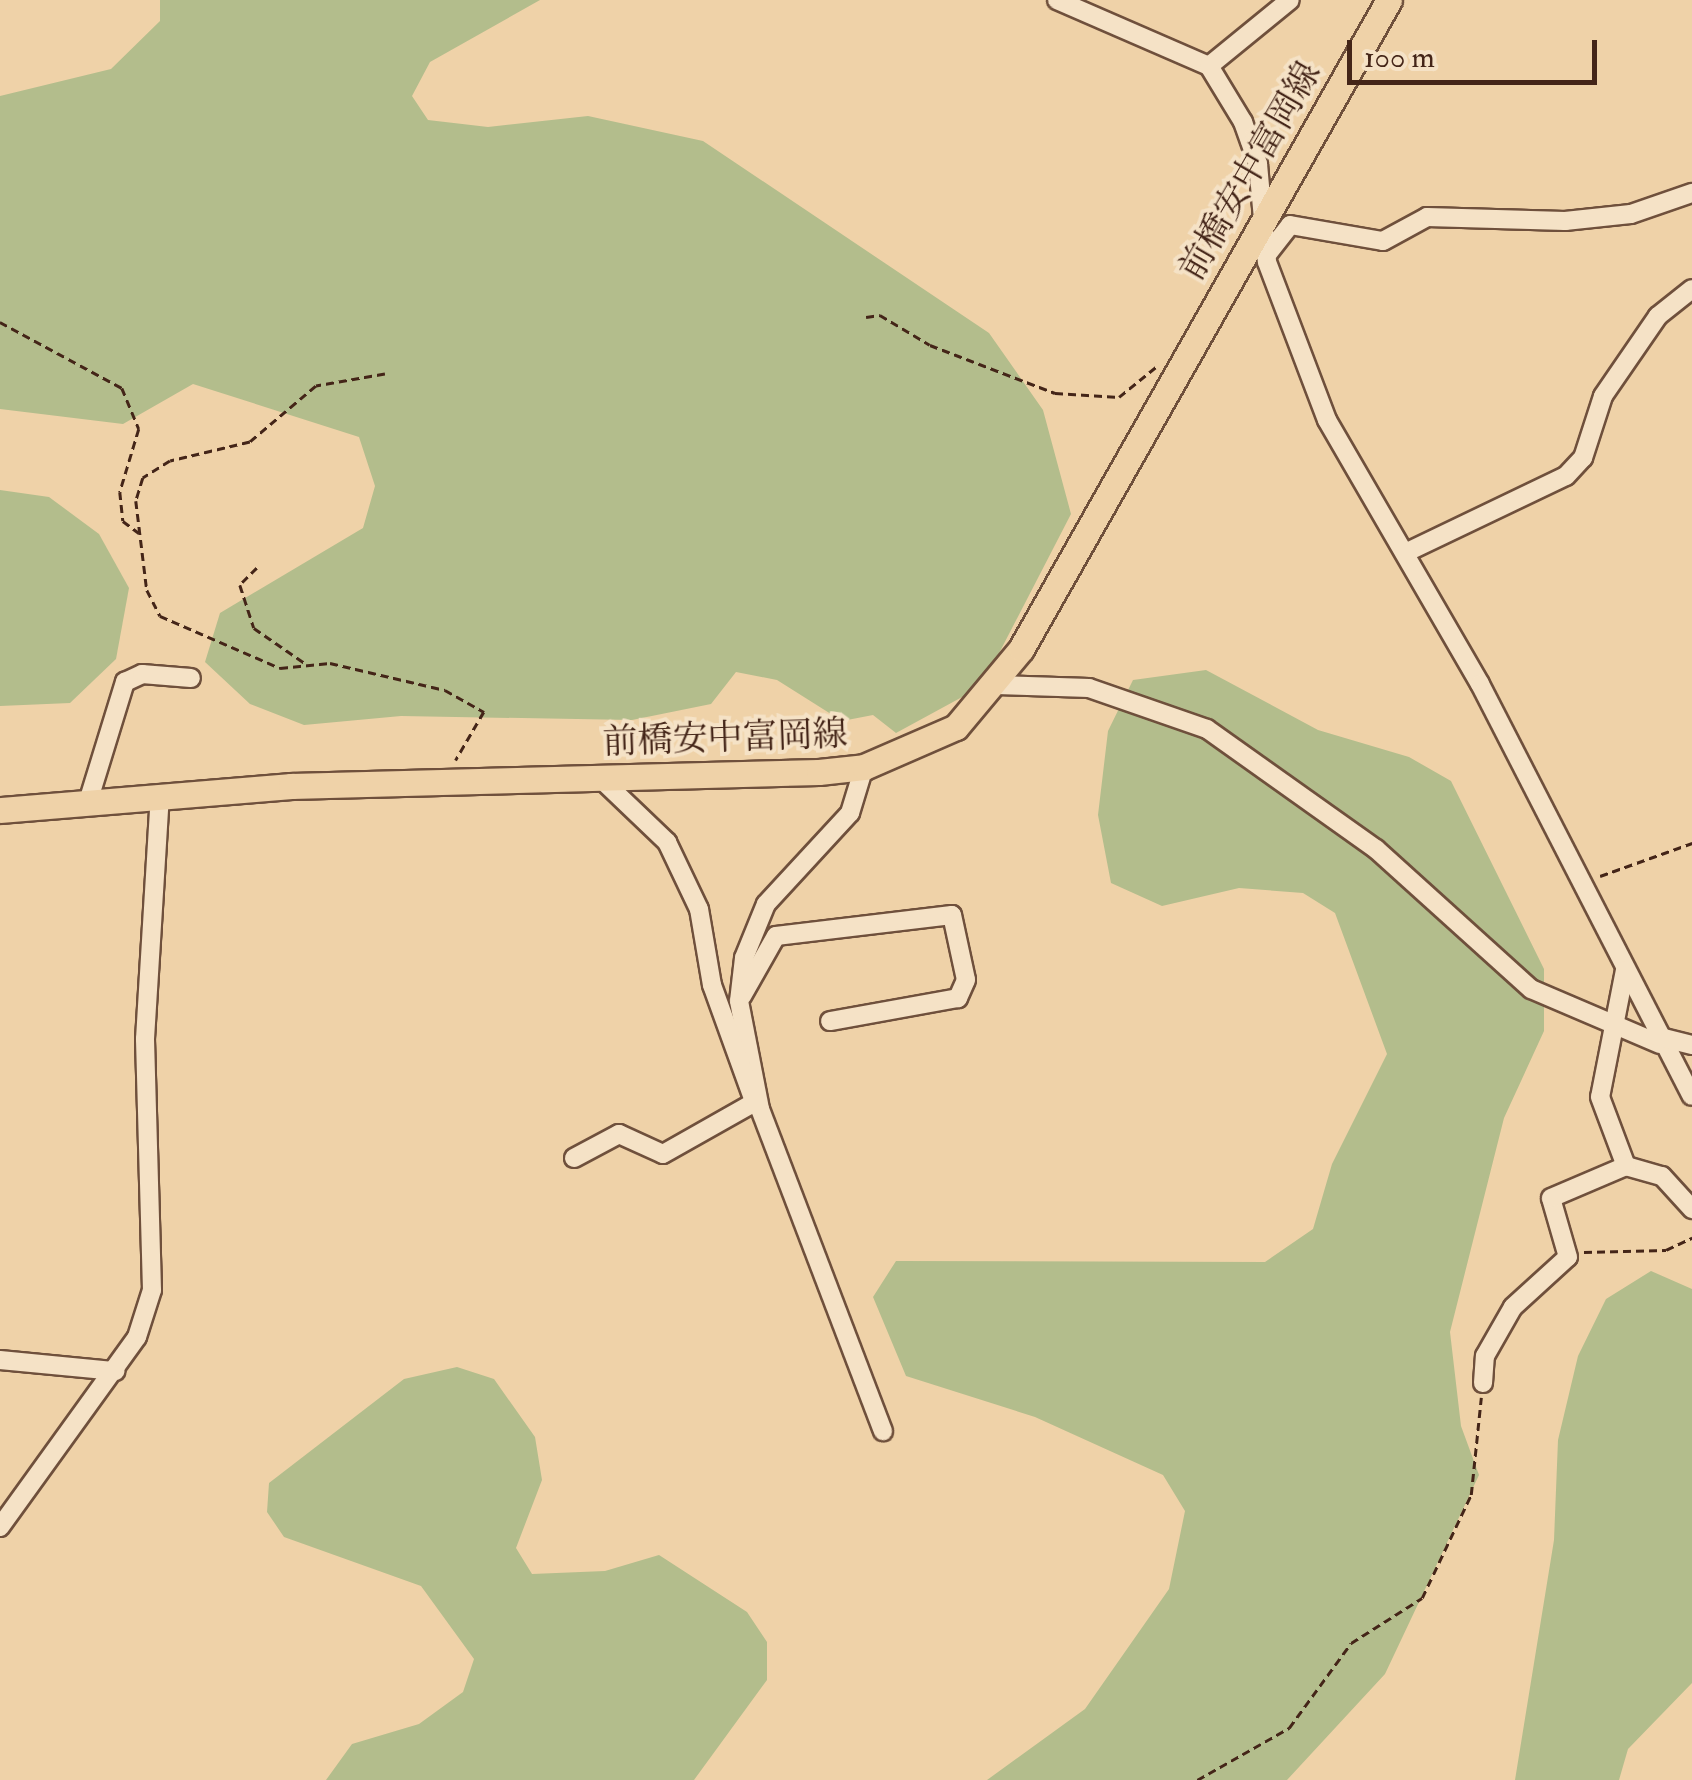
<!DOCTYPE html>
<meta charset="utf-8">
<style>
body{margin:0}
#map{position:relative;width:1692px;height:1780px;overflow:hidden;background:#efd2a8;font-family:"IM FELL Double Pica","Noto Serif JP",serif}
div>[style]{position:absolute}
.green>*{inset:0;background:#b3bd8c}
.path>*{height:2.5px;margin-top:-1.25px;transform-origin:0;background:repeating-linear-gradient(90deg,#442518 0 8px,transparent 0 13px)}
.roads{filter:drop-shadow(2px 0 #6f503c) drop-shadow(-2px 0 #6f503c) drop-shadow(0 2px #6f503c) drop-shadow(0 -2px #6f503c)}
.street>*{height:18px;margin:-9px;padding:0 9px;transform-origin:9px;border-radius:9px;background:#f5e2c6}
.primary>*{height:25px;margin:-12.5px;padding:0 12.5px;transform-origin:12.5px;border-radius:12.5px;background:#efd2a8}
span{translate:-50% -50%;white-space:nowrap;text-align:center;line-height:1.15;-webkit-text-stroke:8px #f5e2c6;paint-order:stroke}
.street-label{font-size:35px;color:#442518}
.scale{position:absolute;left:1347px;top:40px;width:250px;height:45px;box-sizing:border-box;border:5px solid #442518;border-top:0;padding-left:12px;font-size:30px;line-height:35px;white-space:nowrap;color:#442518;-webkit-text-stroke:8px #f5e2c6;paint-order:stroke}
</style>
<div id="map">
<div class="green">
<i style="clip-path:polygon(160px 0,540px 0,430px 62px,412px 96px,428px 120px,488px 127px,588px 116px,703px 141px,989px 333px,1043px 410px,1071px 514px,995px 661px,964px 696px,896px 733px,873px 715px,842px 721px,777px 680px,736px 672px,711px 704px,632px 720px,401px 716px,304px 725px,250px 704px,205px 662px,220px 613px,363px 528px,375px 486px,359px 437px,193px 384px,123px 424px,0 409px,0 96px,111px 69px,160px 21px)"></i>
<i style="clip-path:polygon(0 490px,49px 497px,99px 534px,129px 588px,116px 659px,70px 703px,0 706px)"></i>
<i style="clip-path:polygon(1206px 670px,1318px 730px,1409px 757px,1451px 781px,1544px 969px,1544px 1031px,1504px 1118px,1450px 1332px,1461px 1426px,1479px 1475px,1385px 1674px,1287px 1780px,987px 1780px,1085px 1709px,1169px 1589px,1185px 1511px,1163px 1475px,1035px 1417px,906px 1376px,873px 1297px,896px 1261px,1265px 1262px,1313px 1229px,1332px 1164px,1387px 1054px,1335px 913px,1303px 893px,1239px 888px,1162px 906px,1111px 883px,1098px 815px,1108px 731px,1133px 680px)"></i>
<i style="clip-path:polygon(1651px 1271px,1692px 1289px,1692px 1683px,1628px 1749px,1619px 1780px,1515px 1780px,1554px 1540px,1558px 1440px,1578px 1356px,1606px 1299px)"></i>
<i style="clip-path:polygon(457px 1367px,494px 1379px,535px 1437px,542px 1480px,516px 1548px,532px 1574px,605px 1571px,659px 1555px,747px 1612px,767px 1642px,767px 1680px,694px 1780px,326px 1780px,352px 1744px,419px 1724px,463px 1692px,474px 1659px,421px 1586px,284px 1537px,267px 1512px,269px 1483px,404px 1379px)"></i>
</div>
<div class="path">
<i style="left:866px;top:317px;width:14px;rotate:-8deg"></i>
<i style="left:880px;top:315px;width:58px;rotate:31deg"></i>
<i style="left:930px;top:345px;width:134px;rotate:21deg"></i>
<i style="left:1055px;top:393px;width:64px;rotate:3.6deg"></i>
<i style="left:1119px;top:397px;width:49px;rotate:-39.2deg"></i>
<i style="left:0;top:322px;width:139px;rotate:28.4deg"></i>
<i style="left:122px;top:388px;width:44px;rotate:67.5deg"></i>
<i style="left:139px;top:429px;width:66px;rotate:106.8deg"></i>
<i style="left:120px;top:492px;width:29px;rotate:84deg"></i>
<i style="left:123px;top:521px;width:20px;rotate:37deg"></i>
<i style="left:385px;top:374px;width:70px;rotate:170.1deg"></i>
<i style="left:316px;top:386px;width:87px;rotate:139.7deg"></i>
<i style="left:250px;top:442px;width:82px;rotate:166.6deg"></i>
<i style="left:170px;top:461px;width:32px;rotate:148deg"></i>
<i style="left:143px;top:478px;width:24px;rotate:107deg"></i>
<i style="left:136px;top:501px;width:90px;rotate:83deg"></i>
<i style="left:147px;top:590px;width:29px;rotate:63deg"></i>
<i style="left:160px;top:616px;width:131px;rotate:23.4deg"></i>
<i style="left:280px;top:668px;width:50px;rotate:-5.7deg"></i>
<i style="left:330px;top:663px;width:118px;rotate:13.2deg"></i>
<i style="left:445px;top:690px;width:45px;rotate:29.4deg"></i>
<i style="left:484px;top:712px;width:56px;rotate:120.3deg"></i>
<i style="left:257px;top:568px;width:24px;rotate:135deg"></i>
<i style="left:240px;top:585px;width:45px;rotate:72deg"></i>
<i style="left:254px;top:628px;width:63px;rotate:34.7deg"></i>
<i style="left:1600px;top:876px;width:98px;rotate:-19.7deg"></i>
<i style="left:1584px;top:1252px;width:82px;rotate:-1.4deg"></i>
<i style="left:1666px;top:1250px;width:29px;rotate:-25deg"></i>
<i style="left:1197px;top:1780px;width:106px;rotate:-29.5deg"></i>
<i style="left:1289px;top:1728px;width:105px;rotate:-53.9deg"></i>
<i style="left:1351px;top:1643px;width:84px;rotate:-32.4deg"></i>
<i style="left:1422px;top:1598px;width:114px;rotate:-64.6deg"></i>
<i style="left:1471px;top:1495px;width:98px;rotate:-84.1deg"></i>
</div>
<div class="roads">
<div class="street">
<i style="left:1057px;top:0;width:166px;rotate:23.5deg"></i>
<i style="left:1209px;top:66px;width:66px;rotate:58.7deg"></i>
<i style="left:1243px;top:122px;width:45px;rotate:70.3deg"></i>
<i style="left:1258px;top:164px;width:98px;rotate:84.8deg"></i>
<i style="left:1267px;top:262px;width:169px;rotate:69.2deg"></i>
<i style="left:1327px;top:420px;width:305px;rotate:59.9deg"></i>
<i style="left:1480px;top:684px;width:463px;rotate:62.8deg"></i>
<i style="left:1209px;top:66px;width:104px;rotate:-39.2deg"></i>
<i style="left:1266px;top:256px;width:39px;rotate:-52deg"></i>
<i style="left:1290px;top:225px;width:94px;rotate:9.8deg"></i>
<i style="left:1383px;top:241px;width:50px;rotate:-28.6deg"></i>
<i style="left:1427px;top:217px;width:138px;rotate:1.7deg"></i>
<i style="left:1565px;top:221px;width:66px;rotate:-6.1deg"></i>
<i style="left:1631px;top:214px;width:65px;rotate:-19deg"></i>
<i style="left:1405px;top:553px;width:178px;rotate:-25.6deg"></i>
<i style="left:1566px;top:476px;width:25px;rotate:-47deg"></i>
<i style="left:1583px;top:458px;width:65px;rotate:-72.1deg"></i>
<i style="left:1603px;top:396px;width:97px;rotate:-55.5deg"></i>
<i style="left:1658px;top:316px;width:43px;rotate:-38.5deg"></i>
<i style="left:997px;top:685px;width:92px;rotate:1.9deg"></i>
<i style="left:1089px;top:688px;width:125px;rotate:19.2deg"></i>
<i style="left:1207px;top:729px;width:207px;rotate:35.4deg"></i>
<i style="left:1376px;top:849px;width:209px;rotate:42.1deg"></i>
<i style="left:1531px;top:989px;width:140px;rotate:23.1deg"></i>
<i style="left:864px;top:767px;width:48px;rotate:106.9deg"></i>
<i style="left:850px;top:813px;width:124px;rotate:132.7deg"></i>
<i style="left:766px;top:904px;width:58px;rotate:112.2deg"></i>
<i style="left:744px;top:958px;width:43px;rotate:96.6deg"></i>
<i style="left:739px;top:1001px;width:110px;rotate:79deg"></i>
<i style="left:760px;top:1109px;width:345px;rotate:69.1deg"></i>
<i style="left:600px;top:778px;width:93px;rotate:43.7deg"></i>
<i style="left:667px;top:842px;width:74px;rotate:64.5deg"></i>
<i style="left:699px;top:909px;width:77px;rotate:80.3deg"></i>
<i style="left:712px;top:985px;width:123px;rotate:70.1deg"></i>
<i style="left:88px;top:802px;width:126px;rotate:-72.9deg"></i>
<i style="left:125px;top:682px;width:19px;rotate:-25deg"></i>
<i style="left:142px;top:674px;width:49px;rotate:4.7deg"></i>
<i style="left:1625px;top:970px;width:129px;rotate:101.1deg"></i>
<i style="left:1600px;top:1097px;width:74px;rotate:69.4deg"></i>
<i style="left:1626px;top:1166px;width:37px;rotate:16deg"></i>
<i style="left:1662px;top:1176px;width:45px;rotate:47.7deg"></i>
<i style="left:742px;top:996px;width:69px;rotate:-60.5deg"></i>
<i style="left:776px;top:936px;width:177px;rotate:-6.8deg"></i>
<i style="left:952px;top:915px;width:66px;rotate:77.8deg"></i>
<i style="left:966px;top:980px;width:20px;rotate:114deg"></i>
<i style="left:958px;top:998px;width:130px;rotate:169.8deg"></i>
<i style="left:1656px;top:1036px;width:37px;rotate:14deg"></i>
<i style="left:574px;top:1158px;width:51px;rotate:-28.1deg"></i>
<i style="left:619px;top:1134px;width:48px;rotate:24.4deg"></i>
<i style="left:663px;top:1154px;width:106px;rotate:-29.5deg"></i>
<i style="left:0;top:1360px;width:116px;rotate:5.5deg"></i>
<i style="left:1483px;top:1383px;width:27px;rotate:-86deg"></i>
<i style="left:1485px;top:1356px;width:56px;rotate:-60.3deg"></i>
<i style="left:1513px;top:1307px;width:74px;rotate:-42.3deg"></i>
<i style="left:1568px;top:1257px;width:61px;rotate:-106.1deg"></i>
<i style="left:1551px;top:1198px;width:82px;rotate:-23.1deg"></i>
<i style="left:0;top:1527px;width:234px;rotate:-54.2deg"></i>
<i style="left:137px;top:1337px;width:49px;rotate:-72.3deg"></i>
<i style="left:152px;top:1290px;width:251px;rotate:-91.6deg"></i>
<i style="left:145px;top:1039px;width:243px;rotate:-86.5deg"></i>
</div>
<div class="primary">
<i style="left:0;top:810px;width:292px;rotate:-4.7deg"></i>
<i style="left:291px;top:786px;width:528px;rotate:-1.52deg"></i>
<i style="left:819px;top:772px;width:45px;rotate:-6.3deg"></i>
<i style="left:864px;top:767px;width:100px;rotate:-23.5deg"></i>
<i style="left:956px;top:727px;width:102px;rotate:-50.2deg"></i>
<i style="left:1021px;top:649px;width:746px;rotate:-60.45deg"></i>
</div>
</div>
<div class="street-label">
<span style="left:1250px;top:171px;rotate:-60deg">前橋安中富岡線</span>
<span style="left:725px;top:738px;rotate:-2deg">前橋安中富岡線</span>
</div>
<div class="scale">100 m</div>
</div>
